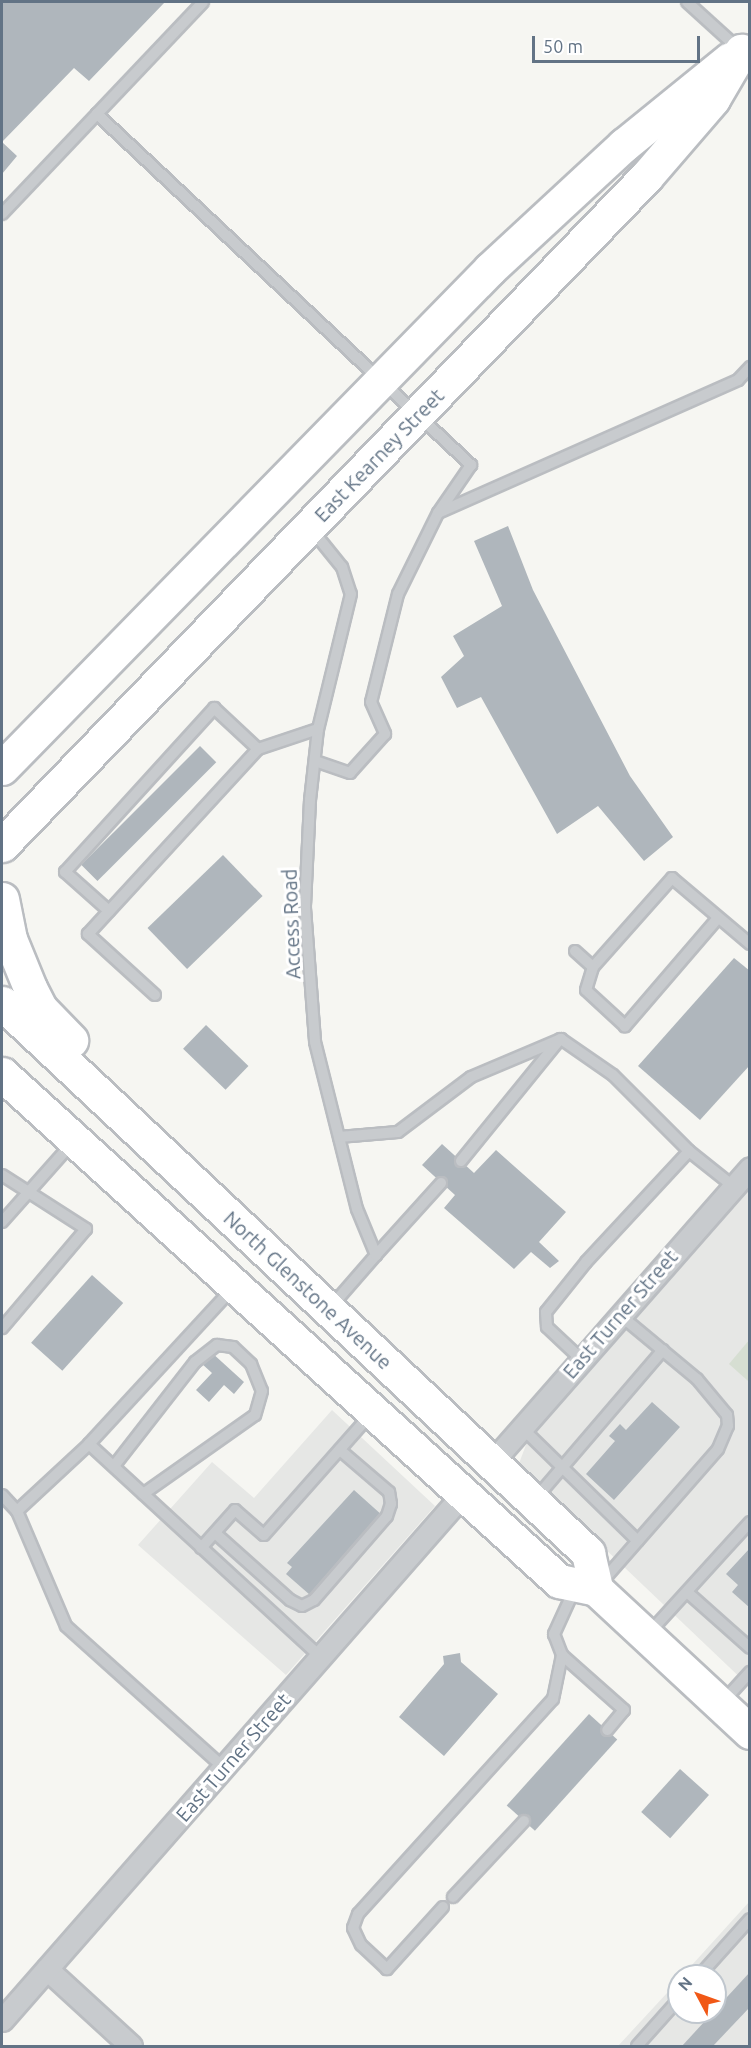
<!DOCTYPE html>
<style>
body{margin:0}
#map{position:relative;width:751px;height:2048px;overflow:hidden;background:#f6f6f2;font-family:Ubuntu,sans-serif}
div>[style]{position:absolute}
.built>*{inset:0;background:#e6e7e5}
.green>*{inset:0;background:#d6ded2}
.building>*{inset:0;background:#afb6bc;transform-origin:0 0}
.roads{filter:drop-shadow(2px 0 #babdc1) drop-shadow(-2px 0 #babdc1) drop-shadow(0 2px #babdc1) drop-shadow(0 -2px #babdc1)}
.lane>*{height:10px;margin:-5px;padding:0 5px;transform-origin:5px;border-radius:5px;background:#c8cbce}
.street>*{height:21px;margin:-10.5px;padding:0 10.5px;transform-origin:10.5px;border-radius:10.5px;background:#c8cbce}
.primary>*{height:33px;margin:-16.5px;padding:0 16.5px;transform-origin:16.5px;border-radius:16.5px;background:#fff}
span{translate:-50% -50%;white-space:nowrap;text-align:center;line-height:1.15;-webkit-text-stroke:6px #fff;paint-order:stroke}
.street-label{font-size:20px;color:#627385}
.frame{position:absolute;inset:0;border:3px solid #627385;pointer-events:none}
.north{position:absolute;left:667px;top:1964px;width:60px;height:60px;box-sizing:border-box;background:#fff;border:2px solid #c0c7ce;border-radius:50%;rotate:311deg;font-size:16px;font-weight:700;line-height:24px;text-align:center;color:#627385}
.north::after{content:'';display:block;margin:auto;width:21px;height:27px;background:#f15816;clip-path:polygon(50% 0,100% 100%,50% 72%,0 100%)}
.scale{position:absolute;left:532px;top:36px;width:168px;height:27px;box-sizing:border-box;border:3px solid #627385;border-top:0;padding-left:8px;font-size:18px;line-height:21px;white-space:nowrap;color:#627385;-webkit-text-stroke:4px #fff;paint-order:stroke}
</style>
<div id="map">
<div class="built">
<i style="clip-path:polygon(749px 1183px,749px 1340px,730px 1364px,749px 1382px,749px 1686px,518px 1466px,529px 1437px)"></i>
<i style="clip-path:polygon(332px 1410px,435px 1506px,286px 1675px,138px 1545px,212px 1462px,254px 1498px)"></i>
<i style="clip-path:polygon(749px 1902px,749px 2046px,618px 2046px,679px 1980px,679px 2012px,715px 2012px,715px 1976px,682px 1976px)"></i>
</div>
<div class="green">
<i style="clip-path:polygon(749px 1340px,749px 1382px,729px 1364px)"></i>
</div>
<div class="building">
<i style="clip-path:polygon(2px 2px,165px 2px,89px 81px,74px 68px,2px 142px,17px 156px,2px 174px)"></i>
<i style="clip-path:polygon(508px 526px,533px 590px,630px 776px,673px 837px,644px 861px,598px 806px,557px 834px,481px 697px,457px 708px,441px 677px,464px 656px,453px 636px,502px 606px,474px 541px)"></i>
<i style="left:200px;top:746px;width:23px;height:168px;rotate:45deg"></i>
<i style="left:223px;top:855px;width:57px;height:105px;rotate:46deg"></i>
<i style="clip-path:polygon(734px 958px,750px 971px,750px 1065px,700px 1120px,638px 1066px)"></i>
<i style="left:206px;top:1025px;width:59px;height:33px;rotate:44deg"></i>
<i style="clip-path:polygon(442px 1144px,474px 1173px,496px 1150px,566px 1212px,539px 1242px,559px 1261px,550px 1268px,531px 1252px,514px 1269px,444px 1208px,455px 1195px,422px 1165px)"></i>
<i style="left:92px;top:1275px;width:42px;height:91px;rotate:42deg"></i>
<i style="clip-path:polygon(211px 1352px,244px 1382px,234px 1394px,224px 1385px,209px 1402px,196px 1390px,212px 1373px,201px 1363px)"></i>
<i style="clip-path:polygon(652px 1402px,680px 1427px,614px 1500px,586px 1474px,615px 1441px,609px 1436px,620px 1424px,626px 1430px)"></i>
<i style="clip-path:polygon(354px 1490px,383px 1516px,310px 1595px,286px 1574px,292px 1567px,287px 1563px)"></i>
<i style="clip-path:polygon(750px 1548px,750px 1608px,732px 1592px,738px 1585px,726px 1574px)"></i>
<i style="clip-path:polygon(460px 1653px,461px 1662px,498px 1694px,444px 1756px,399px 1717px,444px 1664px,443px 1656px)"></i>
<i style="left:589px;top:1714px;width:38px;height:123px;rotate:42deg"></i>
<i style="left:680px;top:1769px;width:39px;height:58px;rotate:42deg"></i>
<i style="clip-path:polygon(750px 1972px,750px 2007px,713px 2046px,682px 2046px)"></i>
</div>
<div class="roads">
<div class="lane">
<i style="left:687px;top:2px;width:72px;rotate:42.2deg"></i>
<i style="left:97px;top:114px;width:513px;rotate:43.18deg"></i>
<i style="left:471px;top:465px;width:58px;rotate:124.5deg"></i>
<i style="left:438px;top:513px;width:90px;rotate:116.3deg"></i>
<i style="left:398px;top:594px;width:111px;rotate:104deg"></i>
<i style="left:371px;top:702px;width:35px;rotate:66deg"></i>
<i style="left:385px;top:734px;width:52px;rotate:131.9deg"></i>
<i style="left:350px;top:773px;width:36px;rotate:-161deg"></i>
<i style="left:2px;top:214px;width:292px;rotate:-46.5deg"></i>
<i style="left:438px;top:513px;width:328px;rotate:-23.9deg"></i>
<i style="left:738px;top:380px;width:18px;rotate:-47deg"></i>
<i style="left:312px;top:530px;width:48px;rotate:51deg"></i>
<i style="left:342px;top:567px;width:28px;rotate:72deg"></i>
<i style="left:351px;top:594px;width:139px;rotate:103.7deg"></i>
<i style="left:318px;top:729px;width:71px;rotate:96.4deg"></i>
<i style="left:310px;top:800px;width:108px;rotate:92.7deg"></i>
<i style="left:305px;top:908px;width:134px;rotate:85.7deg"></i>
<i style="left:315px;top:1042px;width:172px;rotate:75.9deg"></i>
<i style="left:357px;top:1209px;width:50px;rotate:67.6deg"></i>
<i style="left:376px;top:1255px;width:70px;rotate:131deg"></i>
<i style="left:109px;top:911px;width:59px;rotate:-138.4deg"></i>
<i style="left:65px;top:872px;width:222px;rotate:-47.7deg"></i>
<i style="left:214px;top:708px;width:60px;rotate:43deg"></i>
<i style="left:718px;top:918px;width:143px;rotate:130.7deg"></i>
<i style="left:625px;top:1026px;width:53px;rotate:-137.3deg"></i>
<i style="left:586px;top:990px;width:24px;rotate:-73deg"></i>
<i style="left:593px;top:967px;width:119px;rotate:-48.4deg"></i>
<i style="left:672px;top:878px;width:102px;rotate:40.2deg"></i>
<i style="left:575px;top:951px;width:24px;rotate:42deg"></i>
<i style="left:155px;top:995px;width:91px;rotate:-137.7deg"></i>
<i style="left:88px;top:934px;width:251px;rotate:-47.4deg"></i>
<i style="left:258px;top:749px;width:63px;rotate:-18.4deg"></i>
<i style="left:339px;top:1137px;width:59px;rotate:-4.8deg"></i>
<i style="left:398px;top:1132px;width:91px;rotate:-37deg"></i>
<i style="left:471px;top:1077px;width:98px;rotate:-22.9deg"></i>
<i style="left:561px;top:1039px;width:63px;rotate:34.7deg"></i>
<i style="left:613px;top:1075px;width:107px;rotate:45deg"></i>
<i style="left:461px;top:1161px;width:157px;rotate:-50.9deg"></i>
<i style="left:2px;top:1175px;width:100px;rotate:32.7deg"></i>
<i style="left:86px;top:1229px;width:130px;rotate:130.3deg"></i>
<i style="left:2px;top:1222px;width:107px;rotate:-48.4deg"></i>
<i style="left:376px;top:1255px;width:97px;rotate:-47.9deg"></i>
<i style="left:232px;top:1289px;width:211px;rotate:132.7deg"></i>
<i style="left:89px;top:1444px;width:315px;rotate:42.6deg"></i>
<i style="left:581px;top:1359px;width:47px;rotate:-136.7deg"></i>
<i style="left:547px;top:1327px;width:15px;rotate:-94deg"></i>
<i style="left:546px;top:1312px;width:64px;rotate:-51.3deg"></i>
<i style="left:586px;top:1262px;width:151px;rotate:-47.1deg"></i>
<i style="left:689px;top:1151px;width:56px;rotate:38.5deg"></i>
<i style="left:521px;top:1427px;width:163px;rotate:44.3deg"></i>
<i style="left:114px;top:1466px;width:132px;rotate:-52.1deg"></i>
<i style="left:195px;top:1362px;width:28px;rotate:-38deg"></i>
<i style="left:217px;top:1345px;width:16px;rotate:7deg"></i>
<i style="left:233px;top:1347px;width:25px;rotate:43deg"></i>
<i style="left:251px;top:1364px;width:29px;rotate:68deg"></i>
<i style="left:262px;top:1391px;width:25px;rotate:106deg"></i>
<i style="left:255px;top:1415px;width:137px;rotate:144.8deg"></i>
<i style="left:2px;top:1495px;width:22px;rotate:47deg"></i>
<i style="left:17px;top:1511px;width:125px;rotate:66.9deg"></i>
<i style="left:66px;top:1626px;width:212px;rotate:41.9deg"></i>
<i style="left:536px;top:1498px;width:195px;rotate:-49.4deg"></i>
<i style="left:17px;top:1511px;width:98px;rotate:-42.9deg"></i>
<i style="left:215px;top:1533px;width:101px;rotate:41.8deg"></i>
<i style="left:290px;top:1600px;width:13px;rotate:27deg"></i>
<i style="left:302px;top:1606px;width:13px;rotate:-27deg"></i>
<i style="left:314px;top:1600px;width:111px;rotate:-49deg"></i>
<i style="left:387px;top:1516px;width:13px;rotate:-72deg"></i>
<i style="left:391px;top:1504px;width:12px;rotate:-99deg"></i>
<i style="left:389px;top:1492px;width:65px;rotate:-139.4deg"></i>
<i style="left:201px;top:1548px;width:51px;rotate:-48.2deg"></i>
<i style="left:235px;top:1510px;width:38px;rotate:41deg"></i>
<i style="left:264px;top:1535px;width:162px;rotate:-48.5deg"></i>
<i style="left:600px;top:1584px;width:179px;rotate:-48.8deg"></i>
<i style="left:718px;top:1449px;width:25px;rotate:-67deg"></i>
<i style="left:728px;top:1426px;width:11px;rotate:-95deg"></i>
<i style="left:727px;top:1415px;width:47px;rotate:-129.8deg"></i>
<i style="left:697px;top:1379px;width:100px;rotate:-140.3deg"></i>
<i style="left:575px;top:1588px;width:51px;rotate:114.5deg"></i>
<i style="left:554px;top:1634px;width:22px;rotate:69deg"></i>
<i style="left:562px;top:1655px;width:83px;rotate:41.6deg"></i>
<i style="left:624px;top:1710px;width:26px;rotate:130deg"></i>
<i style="left:687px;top:1592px;width:84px;rotate:41.6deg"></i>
<i style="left:649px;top:1633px;width:150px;rotate:-47.7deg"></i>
<i style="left:722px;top:1703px;width:42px;rotate:-47.9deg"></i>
<i style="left:453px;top:1897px;width:104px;rotate:-46.9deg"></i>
<i style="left:443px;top:1907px;width:84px;rotate:132.1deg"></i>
<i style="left:387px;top:1969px;width:35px;rotate:-137deg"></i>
<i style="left:361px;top:1945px;width:19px;rotate:-115deg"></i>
<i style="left:353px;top:1928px;width:15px;rotate:-70deg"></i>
<i style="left:358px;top:1914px;width:290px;rotate:-47.8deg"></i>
<i style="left:553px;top:1699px;width:45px;rotate:-78.4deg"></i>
<i style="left:699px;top:1976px;width:76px;rotate:-48.2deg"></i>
<i style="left:637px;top:2046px;width:63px;rotate:-48.2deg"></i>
</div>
<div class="street">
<i style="left:492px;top:1462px;width:391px;rotate:-48.7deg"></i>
<i style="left:47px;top:1969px;width:114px;rotate:42.5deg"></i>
<i style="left:2px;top:2020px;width:701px;rotate:-48.76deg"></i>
</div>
<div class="primary">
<i style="left:2px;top:768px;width:698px;rotate:-45.64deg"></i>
<i style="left:490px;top:269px;width:183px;rotate:-42.8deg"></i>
<i style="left:624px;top:145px;width:136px;rotate:-39.1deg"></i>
<i style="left:2px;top:845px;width:928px;rotate:-46.05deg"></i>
<i style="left:646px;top:177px;width:103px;rotate:-49.3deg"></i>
<i style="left:713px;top:99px;width:56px;rotate:-59.7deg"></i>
<i style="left:2px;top:899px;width:41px;rotate:78.7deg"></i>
<i style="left:10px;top:939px;width:53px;rotate:67.8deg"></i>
<i style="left:30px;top:988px;width:22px;rotate:63deg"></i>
<i style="left:40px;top:1008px;width:45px;rotate:45.9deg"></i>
<i style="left:2px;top:1003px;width:804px;rotate:43.18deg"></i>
<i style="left:588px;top:1553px;width:37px;rotate:77deg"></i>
<i style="left:2px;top:1074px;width:753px;rotate:42.31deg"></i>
<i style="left:559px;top:1581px;width:38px;rotate:12deg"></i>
<i style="left:596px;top:1589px;width:210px;rotate:42.9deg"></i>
</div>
</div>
<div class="street-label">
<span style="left:379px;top:455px;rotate:-46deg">East Kearney Street</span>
<span style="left:291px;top:924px;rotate:-92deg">Access Road</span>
<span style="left:308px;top:1290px;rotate:43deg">North Glenstone Avenue</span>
<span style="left:620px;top:1314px;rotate:-49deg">East Turner Street</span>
<span style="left:233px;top:1757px;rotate:-49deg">East Turner Street</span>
</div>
<div class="frame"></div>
<div class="north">N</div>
<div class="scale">50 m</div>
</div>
